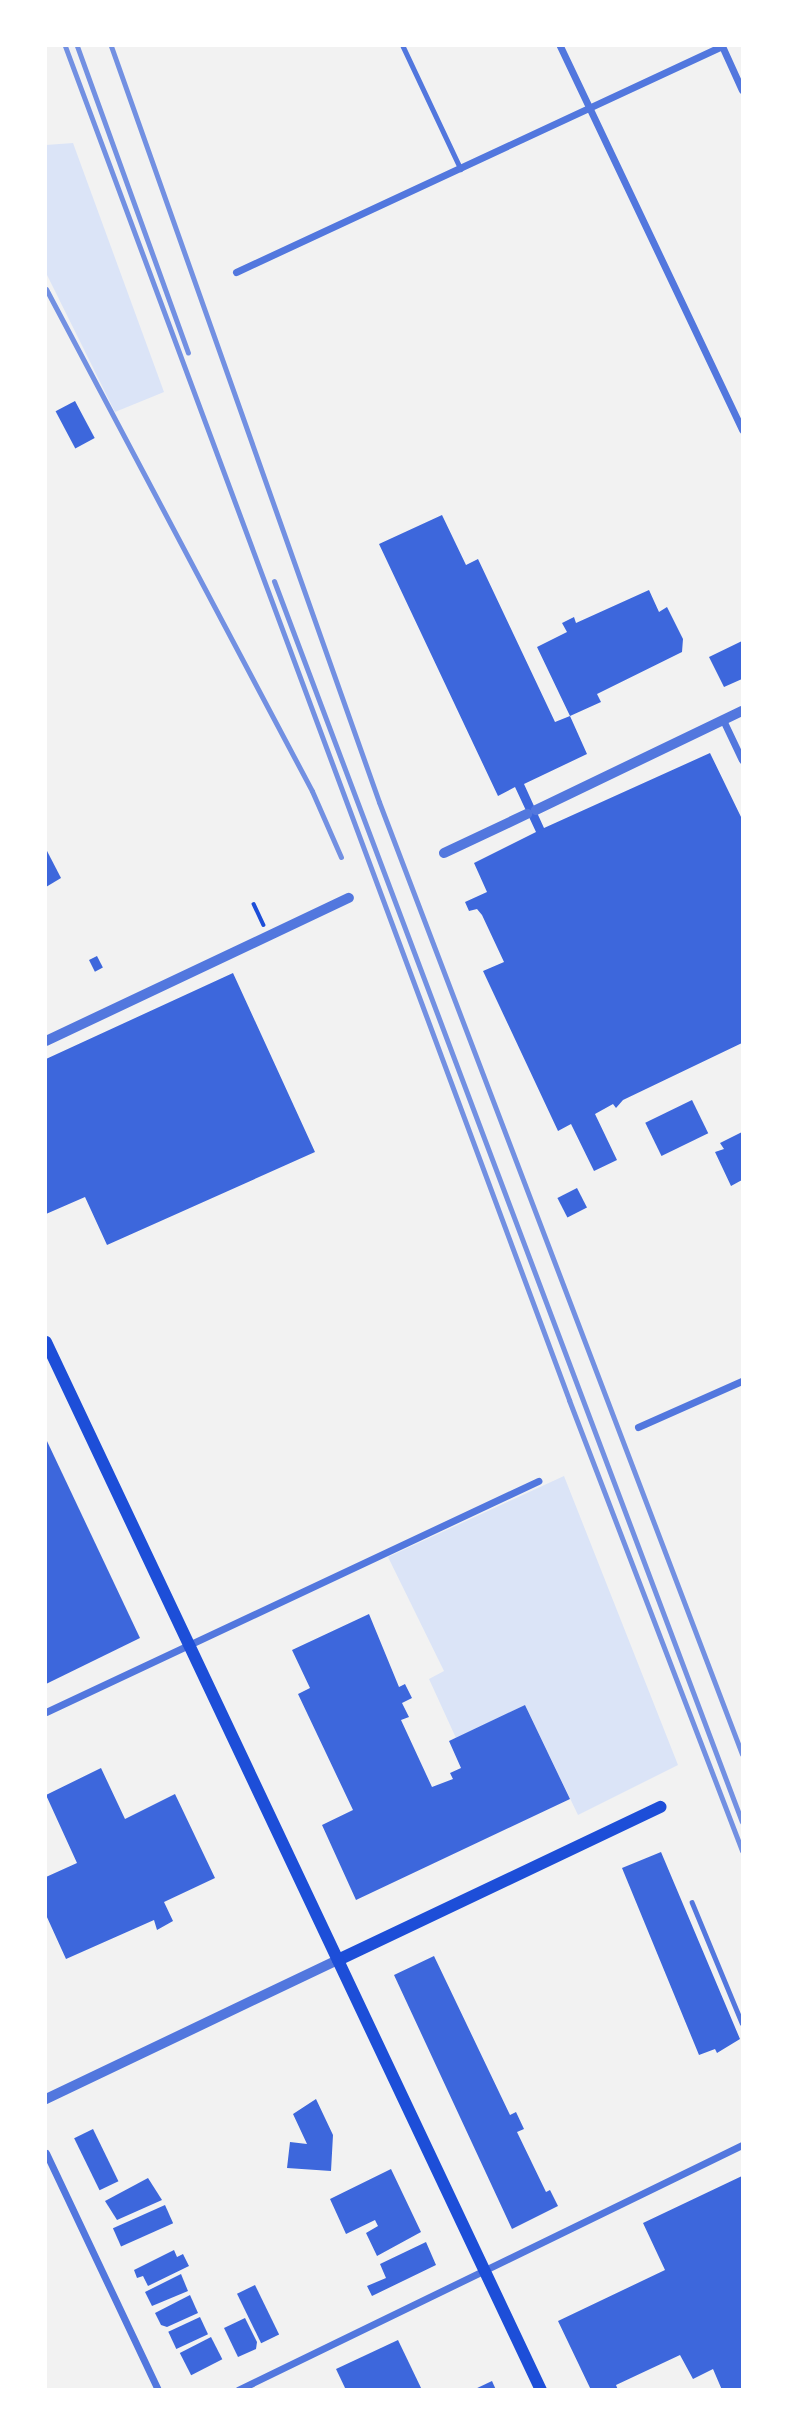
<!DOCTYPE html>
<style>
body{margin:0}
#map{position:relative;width:788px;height:2435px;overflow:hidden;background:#f2f2f2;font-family:Cabin,sans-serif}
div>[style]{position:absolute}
.green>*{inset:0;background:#dbe4f7}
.building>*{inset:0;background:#3d67dc;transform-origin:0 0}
.path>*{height:3.5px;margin:-1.75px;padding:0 1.75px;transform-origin:1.75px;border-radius:1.75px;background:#1d4ed8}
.service>*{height:4.5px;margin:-2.25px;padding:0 2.25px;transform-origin:2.25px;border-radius:2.25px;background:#5277de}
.minor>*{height:7px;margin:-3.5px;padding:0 3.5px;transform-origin:3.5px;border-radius:3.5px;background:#5277de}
.tertiary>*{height:10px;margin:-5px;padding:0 5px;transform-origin:5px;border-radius:5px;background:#5277de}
.secondary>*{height:12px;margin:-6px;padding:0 6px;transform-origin:6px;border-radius:6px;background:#1d4ed8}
.primary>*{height:12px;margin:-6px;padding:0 6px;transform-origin:6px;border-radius:6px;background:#1d4ed8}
.rail>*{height:5px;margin:-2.5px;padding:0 2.5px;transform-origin:2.5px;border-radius:2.5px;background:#7290e2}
span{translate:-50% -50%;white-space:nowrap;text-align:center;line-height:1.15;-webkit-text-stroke:7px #fff;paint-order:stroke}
.frame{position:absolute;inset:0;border:47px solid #fff;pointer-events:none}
</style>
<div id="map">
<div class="green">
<i style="clip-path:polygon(73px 143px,164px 392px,115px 412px,46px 273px,46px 145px)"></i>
<i style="clip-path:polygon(564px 1476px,678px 1765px,578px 1815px,525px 1705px,456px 1738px,429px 1679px,444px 1671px,388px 1557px)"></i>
</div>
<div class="building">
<i style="left:75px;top:401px;width:42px;height:22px;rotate:62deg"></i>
<i style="clip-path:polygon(442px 515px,466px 565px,478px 559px,555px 722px,570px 716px,537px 647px,567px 632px,562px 623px,574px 617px,576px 623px,649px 590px,659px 612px,667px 607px,683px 639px,682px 652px,597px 694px,601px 702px,570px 716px,587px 754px,524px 784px,544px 828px,710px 753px,742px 819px,742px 1043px,623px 1100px,616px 1108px,613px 1104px,595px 1114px,617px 1160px,594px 1171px,571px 1124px,558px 1131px,483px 971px,504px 962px,482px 915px,477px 909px,469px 911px,465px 902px,487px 892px,474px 863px,536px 832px,515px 787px,498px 796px,379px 544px)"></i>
<i style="clip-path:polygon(742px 641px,742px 679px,724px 687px,709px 657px)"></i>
<i style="clip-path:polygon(46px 849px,61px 878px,46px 887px)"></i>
<i style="left:97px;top:956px;width:13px;height:9px;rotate:63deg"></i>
<i style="clip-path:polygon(233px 973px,315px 1152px,107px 1245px,85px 1197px,46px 1214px,46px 1059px)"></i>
<i style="left:692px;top:1100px;width:37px;height:52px;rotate:64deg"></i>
<i style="clip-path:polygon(742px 1132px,742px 1180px,731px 1186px,715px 1152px,724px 1149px,720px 1143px)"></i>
<i style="left:577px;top:1188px;width:22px;height:22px;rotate:63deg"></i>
<i style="clip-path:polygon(46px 1439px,140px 1638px,46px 1684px)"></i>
<i style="clip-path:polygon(369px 1614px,399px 1687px,405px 1684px,412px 1698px,402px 1703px,409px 1717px,401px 1720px,432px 1787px,453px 1779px,450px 1773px,461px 1768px,449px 1741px,525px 1705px,570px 1799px,356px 1900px,322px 1825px,353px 1810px,298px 1694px,310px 1688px,292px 1650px)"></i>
<i style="clip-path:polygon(101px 1768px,125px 1819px,175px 1794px,215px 1878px,164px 1902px,173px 1921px,157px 1930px,154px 1920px,66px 1959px,46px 1915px,46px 1877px,77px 1863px,46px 1795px)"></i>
<i style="clip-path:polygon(661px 1852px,740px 2039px,717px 2053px,715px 2049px,699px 2055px,622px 1868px)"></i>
<i style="clip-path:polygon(434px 1956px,510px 2115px,516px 2112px,524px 2129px,517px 2132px,546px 2192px,550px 2190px,558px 2206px,512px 2229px,394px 1975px)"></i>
<i style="clip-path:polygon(316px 2099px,333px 2135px,331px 2171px,287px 2168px,290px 2142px,307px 2144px,293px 2114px)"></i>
<i style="left:93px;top:2129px;width:58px;height:21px;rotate:64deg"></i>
<i style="clip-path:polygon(391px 2169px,421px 2232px,377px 2256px,366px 2233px,378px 2226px,375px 2220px,346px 2234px,330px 2199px)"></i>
<i style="clip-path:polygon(742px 2176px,742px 2390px,722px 2390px,713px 2369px,693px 2379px,680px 2355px,616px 2385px,618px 2390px,591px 2390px,558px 2321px,665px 2270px,643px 2223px)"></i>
<i style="clip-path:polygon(148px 2178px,162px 2200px,117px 2220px,105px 2201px)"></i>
<i style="left:165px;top:2205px;width:20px;height:57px;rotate:66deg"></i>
<i style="clip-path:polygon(426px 2242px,436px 2265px,372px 2296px,367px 2286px,386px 2278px,380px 2264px)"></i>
<i style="clip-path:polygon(174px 2250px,177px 2257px,183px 2254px,189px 2266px,148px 2286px,143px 2276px,137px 2278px,134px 2270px)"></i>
<i style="clip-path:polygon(181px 2274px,188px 2291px,152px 2306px,145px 2292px)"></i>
<i style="left:255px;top:2285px;width:55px;height:20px;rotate:64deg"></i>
<i style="clip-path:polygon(190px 2295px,198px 2313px,167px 2327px,161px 2325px,155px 2313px)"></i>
<i style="left:200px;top:2317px;width:19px;height:35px;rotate:65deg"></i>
<i style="clip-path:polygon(245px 2318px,257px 2342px,256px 2349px,238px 2357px,224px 2328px)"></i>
<i style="left:211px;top:2337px;width:25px;height:35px;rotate:63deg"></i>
<i style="clip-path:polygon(398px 2340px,422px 2390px,346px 2390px,336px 2369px)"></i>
<i style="clip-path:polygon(492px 2381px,496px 2390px,473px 2390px)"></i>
</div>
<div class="path">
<i style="left:254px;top:904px;width:23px;rotate:65deg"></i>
</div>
<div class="service">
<i style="left:403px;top:46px;width:136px;rotate:64.8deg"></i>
<i style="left:692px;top:1902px;width:131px;rotate:67.5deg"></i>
</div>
<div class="minor">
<i style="left:560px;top:46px;width:425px;rotate:64.6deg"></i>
<i style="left:722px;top:46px;width:48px;rotate:65.6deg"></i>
<i style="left:236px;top:272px;width:536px;rotate:-24.94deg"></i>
<i style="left:723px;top:720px;width:44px;rotate:64.6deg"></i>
<i style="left:638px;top:1427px;width:114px;rotate:-23.9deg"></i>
<i style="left:46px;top:1712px;width:544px;rotate:-25.15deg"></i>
<i style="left:46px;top:2153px;width:262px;rotate:64.7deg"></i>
<i style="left:238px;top:2390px;width:560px;rotate:-25.92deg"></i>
</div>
<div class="tertiary">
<i style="left:536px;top:810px;width:229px;rotate:-25.7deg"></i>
<i style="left:444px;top:853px;width:92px;rotate:-25.2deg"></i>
<i style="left:46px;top:1041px;width:335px;rotate:-25.3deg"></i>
<i style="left:46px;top:2099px;width:323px;rotate:-25.5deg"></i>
</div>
<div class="secondary">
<i style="left:338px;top:1960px;width:357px;rotate:-25.4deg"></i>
</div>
<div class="primary">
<i style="left:46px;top:1342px;width:1159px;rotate:64.72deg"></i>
</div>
<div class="rail">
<i style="left:65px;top:46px;width:1445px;rotate:69.58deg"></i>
<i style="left:569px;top:1400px;width:483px;rotate:69deg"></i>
<i style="left:77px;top:46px;width:326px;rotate:70.1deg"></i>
<i style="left:111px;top:46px;width:802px;rotate:70.48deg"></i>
<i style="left:379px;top:802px;width:1019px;rotate:69.13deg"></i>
<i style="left:46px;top:289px;width:568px;rotate:62.08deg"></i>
<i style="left:312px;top:791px;width:72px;rotate:66.3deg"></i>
<i style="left:274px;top:581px;width:1326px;rotate:69.34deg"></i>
</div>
<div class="frame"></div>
</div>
